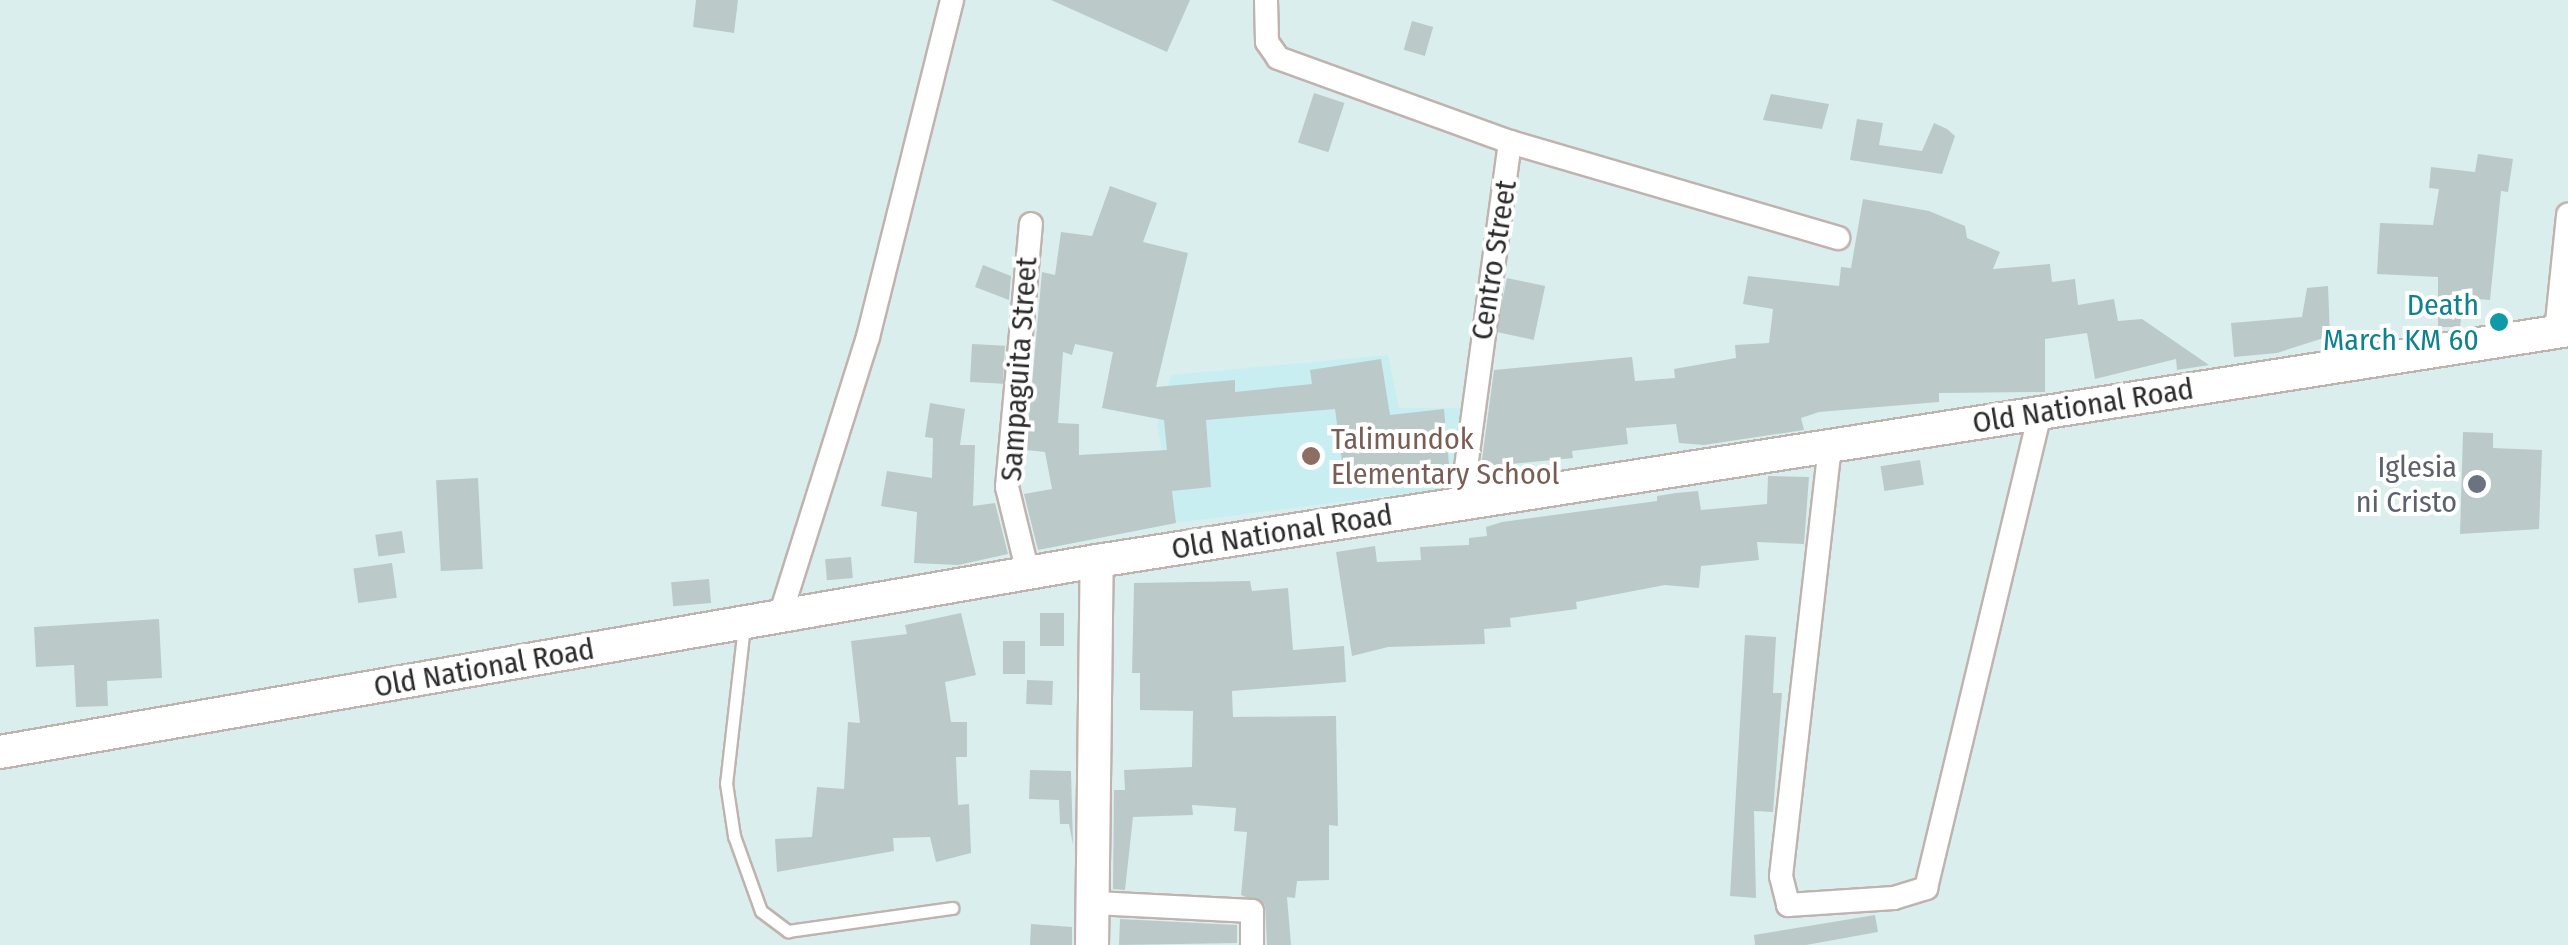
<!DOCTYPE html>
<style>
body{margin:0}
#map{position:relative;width:2568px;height:945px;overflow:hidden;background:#dbeeee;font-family:"Fira Sans Condensed",sans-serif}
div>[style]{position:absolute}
.education>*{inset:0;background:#c8eef2}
.building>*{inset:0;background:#bbc9c9;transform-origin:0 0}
.roads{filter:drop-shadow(2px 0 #c0b3af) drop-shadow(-2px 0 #c0b3af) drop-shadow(0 2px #c0b3af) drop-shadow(0 -2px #c0b3af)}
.lane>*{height:11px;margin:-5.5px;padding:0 5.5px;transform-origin:5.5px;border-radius:5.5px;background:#fff}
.street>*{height:22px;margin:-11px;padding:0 11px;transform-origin:11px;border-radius:11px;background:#fff}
.secondary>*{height:32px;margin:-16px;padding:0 16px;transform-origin:16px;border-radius:16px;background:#fff}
.dots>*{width:28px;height:28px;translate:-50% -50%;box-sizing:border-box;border:5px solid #fff;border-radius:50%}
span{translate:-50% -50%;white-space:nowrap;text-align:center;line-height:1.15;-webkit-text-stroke:8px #fff;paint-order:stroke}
.street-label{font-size:30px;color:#2b2b2b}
.culture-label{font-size:30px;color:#0d838f}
.right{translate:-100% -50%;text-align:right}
.education-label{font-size:30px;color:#785e54}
.left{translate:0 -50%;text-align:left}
.worship-label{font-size:30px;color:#5b616d}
</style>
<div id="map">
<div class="education">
<i style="clip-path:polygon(1388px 355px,1399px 408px,1465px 408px,1457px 487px,1174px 523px,1157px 424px,1171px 375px)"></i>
</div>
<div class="building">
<i style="clip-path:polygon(696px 0,738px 0,734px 33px,693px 27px)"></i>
<i style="clip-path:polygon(1051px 0,1190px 0,1167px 52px)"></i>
<i style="left:1412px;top:21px;width:22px;height:30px;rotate:16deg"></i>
<i style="left:1314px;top:93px;width:32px;height:52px;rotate:18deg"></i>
<i style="clip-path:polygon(1771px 94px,1829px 104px,1822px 129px,1763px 120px)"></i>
<i style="clip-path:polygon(1857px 119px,1883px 123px,1879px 145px,1922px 151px,1934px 123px,1947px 129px,1955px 136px,1942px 174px,1850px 160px)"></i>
<i style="clip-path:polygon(2478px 154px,2513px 159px,2508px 192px,2501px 191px,2490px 300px,2464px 298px,2460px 327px,2438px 327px,2438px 277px,2377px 274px,2380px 223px,2433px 225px,2439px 189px,2429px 188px,2431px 167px,2475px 172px)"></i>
<i style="clip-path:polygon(evenodd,1110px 186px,1157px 203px,1143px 242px,1188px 253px,1156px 387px,1235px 380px,1235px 392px,1312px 384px,1310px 370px,1381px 359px,1390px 415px,1444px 409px,1450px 476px,1345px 483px,1335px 409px,1206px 420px,1211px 487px,1172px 491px,1176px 523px,1038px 550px,1024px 494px,1052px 489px,1045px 452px,1026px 450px,1042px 272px,1055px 275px,1061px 232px,1092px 236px,1110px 186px,1075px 344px,1113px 352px,1102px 408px,1164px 420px,1167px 450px,1079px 455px,1079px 424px,1058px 423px,1063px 352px,1072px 355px,1075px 344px)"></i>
<i style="clip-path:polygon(1863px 199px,1929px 211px,1965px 226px,1967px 238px,2000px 252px,1993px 269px,2050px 264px,2052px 282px,2075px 279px,2078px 305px,2114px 299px,2118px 321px,2142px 319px,2209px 365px,2177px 370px,2176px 359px,2095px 379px,2087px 333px,2045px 339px,2045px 392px,1939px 393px,1939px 402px,1819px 412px,1801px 418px,1804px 430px,1704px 445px,1679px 443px,1676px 424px,1626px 428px,1628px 444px,1572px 451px,1573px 458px,1481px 467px,1494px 370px,1632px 357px,1635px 381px,1675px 378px,1674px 369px,1736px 358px,1735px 345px,1769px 343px,1773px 309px,1743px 304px,1748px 276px,1839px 286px,1841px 267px,1851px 268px)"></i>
<i style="clip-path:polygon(983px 265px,1011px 276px,1009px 300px,975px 287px)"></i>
<i style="left:1507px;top:278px;width:39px;height:55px;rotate:12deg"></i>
<i style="clip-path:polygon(2328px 286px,2330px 336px,2277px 353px,2234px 357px,2231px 323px,2302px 317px,2307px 288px)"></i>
<i style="left:972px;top:344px;width:33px;height:38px;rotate:3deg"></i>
<i style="clip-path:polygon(930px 403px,965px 409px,960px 445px,975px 445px,973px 506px,995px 503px,1008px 554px,958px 565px,914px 563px,917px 512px,881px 506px,887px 471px,932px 478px,933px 438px,925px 437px)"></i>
<i style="clip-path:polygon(2463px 432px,2493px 433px,2493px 448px,2542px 450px,2539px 529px,2460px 534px)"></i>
<i style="left:1920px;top:460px;width:25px;height:40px;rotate:81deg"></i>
<i style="clip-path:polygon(1768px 476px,1809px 477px,1804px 544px,1757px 542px,1759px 560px,1701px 566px,1699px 588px,1665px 585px,1576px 602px,1577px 609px,1510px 618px,1511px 627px,1484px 629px,1485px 644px,1388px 647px,1352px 656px,1336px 552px,1375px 546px,1377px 562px,1421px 560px,1420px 547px,1469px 545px,1469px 538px,1487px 536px,1486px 527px,1502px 522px,1657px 501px,1657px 496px,1676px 493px,1698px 491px,1701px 510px,1767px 504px)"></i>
<i style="left:478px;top:478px;width:91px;height:42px;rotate:87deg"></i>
<i style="left:402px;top:531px;width:22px;height:27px;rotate:82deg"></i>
<i style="left:851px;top:557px;width:21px;height:26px;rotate:85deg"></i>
<i style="left:392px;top:563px;width:35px;height:39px;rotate:82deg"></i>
<i style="left:709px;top:579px;width:24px;height:38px;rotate:85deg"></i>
<i style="clip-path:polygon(1250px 581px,1252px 591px,1288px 588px,1293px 650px,1344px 646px,1346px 682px,1232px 691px,1233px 717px,1336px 716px,1338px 826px,1329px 825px,1329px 880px,1297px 881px,1295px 898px,1287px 897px,1291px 945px,1267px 945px,1265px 905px,1241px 895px,1247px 832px,1234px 831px,1236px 808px,1192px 805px,1193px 815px,1133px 817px,1125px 890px,1113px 889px,1114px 790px,1125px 790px,1124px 770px,1192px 767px,1193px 711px,1140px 710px,1140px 673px,1132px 673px,1134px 583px)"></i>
<i style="clip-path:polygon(961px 613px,976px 675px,945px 682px,951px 722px,967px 722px,967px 757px,956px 757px,958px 805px,969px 804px,971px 853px,936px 862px,930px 837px,893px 838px,894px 851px,777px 872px,775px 839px,812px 837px,817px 787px,844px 789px,848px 722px,860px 723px,851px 641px,907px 634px,905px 625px)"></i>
<i style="left:1040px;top:613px;width:24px;height:33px"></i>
<i style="clip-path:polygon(159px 619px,162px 678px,107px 681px,108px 706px,76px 707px,74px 665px,36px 667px,34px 627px)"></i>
<i style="clip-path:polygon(1745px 635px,1776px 637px,1773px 693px,1782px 693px,1773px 812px,1754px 811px,1756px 898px,1730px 896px)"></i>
<i style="left:1003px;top:641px;width:22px;height:33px"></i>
<i style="left:1027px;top:680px;width:26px;height:24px;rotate:2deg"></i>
<i style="clip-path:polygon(1030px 770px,1071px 771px,1073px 845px,1069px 824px,1060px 824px,1059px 800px,1029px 799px)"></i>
<i style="clip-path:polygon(1875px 915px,1878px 932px,1806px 945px,1755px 945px,1754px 935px)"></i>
<i style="clip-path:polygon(1120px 919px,1237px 925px,1237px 943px,1119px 945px)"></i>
<i style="clip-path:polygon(1031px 924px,1072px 927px,1072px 945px,1030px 945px)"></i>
</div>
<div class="roads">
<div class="lane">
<i style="left:744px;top:626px;width:158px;rotate:96.5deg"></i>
<i style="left:726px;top:783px;width:54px;rotate:81.4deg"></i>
<i style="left:734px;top:836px;width:80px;rotate:70.2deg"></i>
<i style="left:761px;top:911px;width:34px;rotate:37deg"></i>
<i style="left:788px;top:931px;width:166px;rotate:-8deg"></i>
</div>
<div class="street">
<i style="left:1266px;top:0;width:42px;rotate:88.6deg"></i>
<i style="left:1267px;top:42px;width:19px;rotate:55deg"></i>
<i style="left:1278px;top:58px;width:247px;rotate:19.9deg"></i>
<i style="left:1510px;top:142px;width:365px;rotate:97.7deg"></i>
<i style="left:1510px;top:142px;width:342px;rotate:16.3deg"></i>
<i style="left:2556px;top:332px;width:118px;rotate:-84.1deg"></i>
<i style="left:1830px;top:446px;width:433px;rotate:96.5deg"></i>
<i style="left:1781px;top:876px;width:30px;rotate:76deg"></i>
<i style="left:1788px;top:905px;width:106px;rotate:-3.8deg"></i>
<i style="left:1894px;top:898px;width:34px;rotate:-17deg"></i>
<i style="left:1926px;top:888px;width:488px;rotate:-76.5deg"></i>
<i style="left:1028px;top:573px;width:89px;rotate:-103.7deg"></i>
<i style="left:1007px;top:487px;width:264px;rotate:-84.8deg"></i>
<i style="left:780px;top:616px;width:293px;rotate:-72.5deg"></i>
<i style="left:868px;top:337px;width:347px;rotate:-76deg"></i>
<i style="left:1095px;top:903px;width:157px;rotate:2.9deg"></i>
<i style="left:1252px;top:911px;width:34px;rotate:90deg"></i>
</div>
<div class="secondary">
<i style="left:0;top:752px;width:1114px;rotate:-9.88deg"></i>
<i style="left:1097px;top:561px;width:1489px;rotate:-8.92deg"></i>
<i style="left:1092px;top:945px;width:384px;rotate:-89.3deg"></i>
</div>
</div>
<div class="dots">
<i style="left:2499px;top:322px;background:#0f9aa8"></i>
<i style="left:1311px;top:456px;background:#8d6e63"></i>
<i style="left:2477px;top:484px;background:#6b7280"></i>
</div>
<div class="street-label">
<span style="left:1494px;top:260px;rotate:-81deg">Centro Street</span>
<span style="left:1019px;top:369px;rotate:-86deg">Sampaguita Street</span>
<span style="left:2083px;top:406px;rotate:-9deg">Old National Road</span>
<span style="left:1282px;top:532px;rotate:-9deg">Old National Road</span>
<span style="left:484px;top:668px;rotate:-10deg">Old National Road</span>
</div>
<div class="culture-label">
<span class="right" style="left:2479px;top:322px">Death<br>March KM 60</span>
</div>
<div class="education-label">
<span class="left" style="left:1331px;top:456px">Talimundok<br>Elementary School</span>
</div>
<div class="worship-label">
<span class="right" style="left:2457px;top:484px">Iglesia<br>ni Cristo</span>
</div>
</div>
